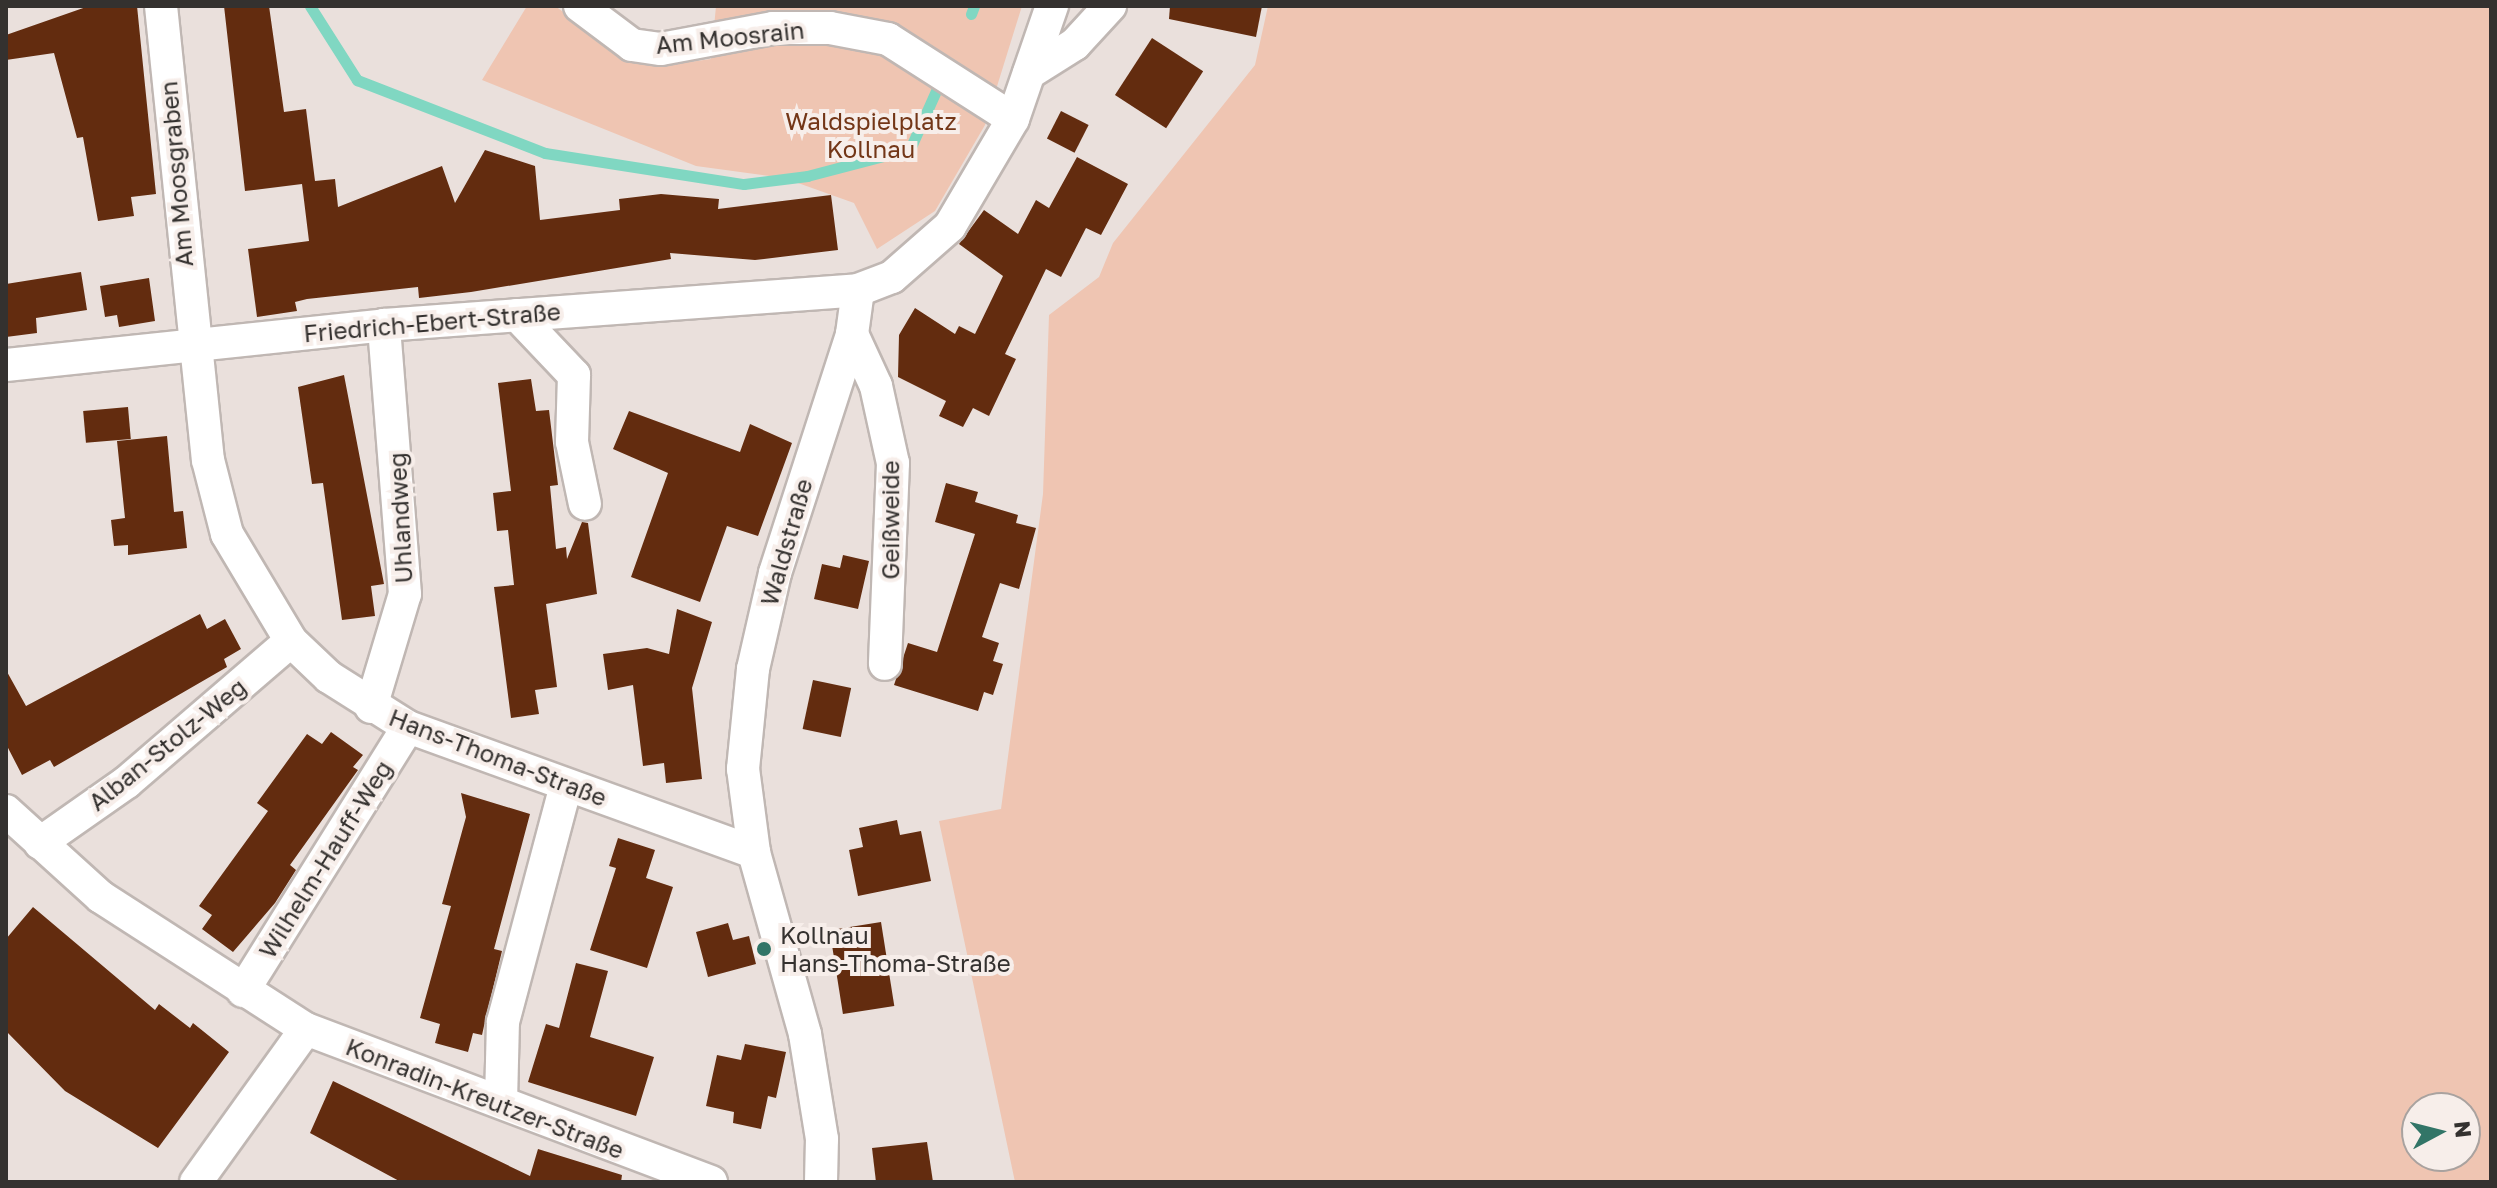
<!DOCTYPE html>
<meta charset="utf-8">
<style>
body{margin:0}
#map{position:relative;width:2497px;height:1188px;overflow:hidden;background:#eae0dc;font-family:"Golos Text",sans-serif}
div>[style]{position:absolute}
.green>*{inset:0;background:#efc5b2}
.stream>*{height:11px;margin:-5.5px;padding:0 5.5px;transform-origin:5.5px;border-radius:5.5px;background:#80d7c2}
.building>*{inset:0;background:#632c0f;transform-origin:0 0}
.roads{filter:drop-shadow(2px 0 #c0b7b3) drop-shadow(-2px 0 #c0b7b3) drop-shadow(0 2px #c0b7b3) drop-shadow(0 -2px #c0b7b3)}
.street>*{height:32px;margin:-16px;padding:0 16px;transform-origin:16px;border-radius:16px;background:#fff}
.dots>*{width:22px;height:22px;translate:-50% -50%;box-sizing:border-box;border:4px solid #f7eeea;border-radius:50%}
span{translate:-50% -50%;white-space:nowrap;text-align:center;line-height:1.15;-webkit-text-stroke:8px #f7eeea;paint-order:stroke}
.street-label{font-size:24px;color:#34312f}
.park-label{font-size:24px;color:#733617}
.poi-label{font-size:24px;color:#34312f}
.left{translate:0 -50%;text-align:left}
.frame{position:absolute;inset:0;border:8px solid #34312f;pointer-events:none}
.north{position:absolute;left:2401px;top:1092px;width:80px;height:80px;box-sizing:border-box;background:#f7eeea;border:2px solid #a9a29f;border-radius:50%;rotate:83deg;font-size:22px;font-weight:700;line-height:32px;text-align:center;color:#34312f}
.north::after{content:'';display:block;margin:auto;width:28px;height:36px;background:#327567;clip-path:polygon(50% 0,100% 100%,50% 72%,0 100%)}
</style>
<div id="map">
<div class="green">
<i style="clip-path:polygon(527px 6px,555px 6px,633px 62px,661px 66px,711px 59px,716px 6px,1022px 6px,985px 125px,935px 211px,877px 249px,854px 203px,784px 178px,696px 166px,482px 80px)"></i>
<i style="clip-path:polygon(evenodd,1268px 6px,2491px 6px,2491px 1182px,1015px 1182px,939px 821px,1001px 809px,1043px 494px,1049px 315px,1099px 277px,1113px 243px,1255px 65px,1268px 6px,2465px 1108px,2465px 1156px,2417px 1156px,2417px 1108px,2465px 1108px)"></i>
</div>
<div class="stream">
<i style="left:310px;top:6px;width:88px;rotate:57.6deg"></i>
<i style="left:357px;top:80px;width:202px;rotate:21.2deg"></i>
<i style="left:545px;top:153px;width:201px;rotate:8.9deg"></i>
<i style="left:744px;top:184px;width:64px;rotate:-7.2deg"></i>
<i style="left:807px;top:176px;width:106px;rotate:-14.7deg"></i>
<i style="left:910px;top:149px;width:64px;rotate:-65.9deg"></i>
<i style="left:971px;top:14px;width:9px;rotate:-69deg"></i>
</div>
<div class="building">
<i style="clip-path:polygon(89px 6px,137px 6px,156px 194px,131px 197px,134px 216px,98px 221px,83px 137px,77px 138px,54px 53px,6px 60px,6px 35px)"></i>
<i style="clip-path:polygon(224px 6px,269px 6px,284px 112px,306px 109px,315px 181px,335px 179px,338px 207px,442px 166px,455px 203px,485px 150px,535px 166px,540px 220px,620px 210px,619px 199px,661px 194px,719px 199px,718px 209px,831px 195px,838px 250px,755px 260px,670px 253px,671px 259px,471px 292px,419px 298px,418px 287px,307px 299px,295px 302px,297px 311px,257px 317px,248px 249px,309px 241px,302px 184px,245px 191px)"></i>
<i style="clip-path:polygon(1170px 6px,1262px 6px,1256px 37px,1169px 19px)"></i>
<i style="left:1152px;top:38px;width:61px;height:68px;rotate:33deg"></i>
<i style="left:1061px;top:111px;width:31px;height:31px;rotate:27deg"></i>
<i style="clip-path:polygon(1077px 157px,1128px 184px,1101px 235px,1086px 228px,1061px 277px,1046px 269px,1005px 354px,1016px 359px,989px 416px,973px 408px,963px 427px,939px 416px,946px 401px,898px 377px,899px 335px,915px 308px,955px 334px,959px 326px,975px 334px,1003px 276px,959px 244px,984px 210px,1018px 234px,1036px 200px,1049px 208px)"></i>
<i style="clip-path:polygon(81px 272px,87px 310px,36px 318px,37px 333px,6px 337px,6px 284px)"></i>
<i style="clip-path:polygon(149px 278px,155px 321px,119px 327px,117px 315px,105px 317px,100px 286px)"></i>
<i style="clip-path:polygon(344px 375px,384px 584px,371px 586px,375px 616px,342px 620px,323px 483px,312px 484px,298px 387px)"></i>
<i style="clip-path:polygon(531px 379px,536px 411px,549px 410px,558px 485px,550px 486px,556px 549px,566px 547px,567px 559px,582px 522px,588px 523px,597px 594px,546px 604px,557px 687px,535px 690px,539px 714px,511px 718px,494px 587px,514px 585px,508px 530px,497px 531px,493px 493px,511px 491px,498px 383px)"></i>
<i style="left:128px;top:407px;width:32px;height:45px;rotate:85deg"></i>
<i style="clip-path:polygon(629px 411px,740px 452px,750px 424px,792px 443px,758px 536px,727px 526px,700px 602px,631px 577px,668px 473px,613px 449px)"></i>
<i style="clip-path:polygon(167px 436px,174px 512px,183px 511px,187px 548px,128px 555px,128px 545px,114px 546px,111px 520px,125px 518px,117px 441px)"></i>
<i style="clip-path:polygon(946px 483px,978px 492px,975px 502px,1018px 515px,1016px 523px,1036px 528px,1019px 589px,1000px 583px,982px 637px,999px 643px,993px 661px,1003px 664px,993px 695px,984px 692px,978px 711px,894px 685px,908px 643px,937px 652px,975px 534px,935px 522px)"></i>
<i style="clip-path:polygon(843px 555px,869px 561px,858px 609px,814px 599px,822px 564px,840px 568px)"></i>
<i style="clip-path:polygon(677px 609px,712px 622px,692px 688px,702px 779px,666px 783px,664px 763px,643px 766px,633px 685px,608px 690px,603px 654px,647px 648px,669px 654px)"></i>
<i style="clip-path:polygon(200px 614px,207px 629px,225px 619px,241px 649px,224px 659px,227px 667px,54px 767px,50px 760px,22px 775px,6px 744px,6px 670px,26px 706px)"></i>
<i style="left:813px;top:680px;width:39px;height:50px;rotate:12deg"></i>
<i style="clip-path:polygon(331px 732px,363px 755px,353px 767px,358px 770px,290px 865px,296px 870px,275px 903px,233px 952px,202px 929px,212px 915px,199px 906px,268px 811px,257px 803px,307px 734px,322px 744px)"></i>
<i style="clip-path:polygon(461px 793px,530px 814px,494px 949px,502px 951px,484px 1026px,482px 1035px,473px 1033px,468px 1052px,435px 1043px,440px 1024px,420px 1018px,451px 906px,442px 904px,466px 817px)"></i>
<i style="clip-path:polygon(897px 820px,900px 835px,921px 831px,931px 881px,858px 896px,849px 850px,863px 847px,859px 828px)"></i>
<i style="clip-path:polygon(618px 838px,655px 850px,646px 878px,673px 887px,647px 968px,590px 950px,616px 868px,609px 866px)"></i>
<i style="clip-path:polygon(33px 907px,155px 1010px,159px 1004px,190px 1028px,193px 1023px,229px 1052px,158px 1148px,65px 1091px,6px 1031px,6px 939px)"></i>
<i style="left:881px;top:922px;width:85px;height:52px;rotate:81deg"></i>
<i style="clip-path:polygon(728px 923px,733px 940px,749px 936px,756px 964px,708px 977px,696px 932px)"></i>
<i style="clip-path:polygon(576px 963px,608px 971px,590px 1037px,654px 1057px,636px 1116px,528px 1082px,546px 1024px,559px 1028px)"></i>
<i style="clip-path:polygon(745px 1044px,786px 1052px,776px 1098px,768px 1096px,761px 1129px,733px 1123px,734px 1112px,706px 1106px,717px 1055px,741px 1060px)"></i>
<i style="clip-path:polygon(333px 1081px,530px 1176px,538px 1149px,622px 1175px,621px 1182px,401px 1182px,310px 1133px)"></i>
<i style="clip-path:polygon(927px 1142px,933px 1182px,876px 1182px,872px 1148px)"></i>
</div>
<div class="roads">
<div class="street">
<i style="left:161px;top:6px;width:456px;rotate:84.1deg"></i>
<i style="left:208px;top:460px;width:76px;rotate:75.6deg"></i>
<i style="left:227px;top:534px;width:125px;rotate:59.1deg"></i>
<i style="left:291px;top:641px;width:52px;rotate:43.5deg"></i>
<i style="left:329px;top:677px;width:93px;rotate:32.3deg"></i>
<i style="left:408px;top:727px;width:368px;rotate:19.9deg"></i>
<i style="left:580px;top:6px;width:65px;rotate:36.9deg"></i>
<i style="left:632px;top:45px;width:29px;rotate:8deg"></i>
<i style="left:661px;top:49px;width:114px;rotate:-10.6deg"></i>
<i style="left:773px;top:28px;width:57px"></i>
<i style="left:830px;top:28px;width:59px;rotate:10.7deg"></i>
<i style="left:888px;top:39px;width:148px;rotate:32.6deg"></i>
<i style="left:1029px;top:73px;width:54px;rotate:-32.2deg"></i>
<i style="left:1075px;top:44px;width:52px;rotate:-47.4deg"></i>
<i style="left:517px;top:315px;width:83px;rotate:46.5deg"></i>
<i style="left:574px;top:375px;width:67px;rotate:91.7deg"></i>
<i style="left:572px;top:442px;width:63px;rotate:78.2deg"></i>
<i style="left:852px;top:334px;width:57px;rotate:65.2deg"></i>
<i style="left:876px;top:386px;width:79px;rotate:77.6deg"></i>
<i style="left:893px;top:463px;width:201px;rotate:92.3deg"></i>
<i style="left:6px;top:365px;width:380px;rotate:-6deg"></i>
<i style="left:384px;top:325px;width:475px;rotate:-4.2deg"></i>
<i style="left:858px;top:290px;width:36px;rotate:-21deg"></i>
<i style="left:892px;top:277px;width:77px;rotate:-41.3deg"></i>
<i style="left:950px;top:226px;width:124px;rotate:-59.5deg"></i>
<i style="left:1013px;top:119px;width:120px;rotate:-71deg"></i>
<i style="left:371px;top:707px;width:118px;rotate:-73.3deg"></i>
<i style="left:405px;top:594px;width:270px;rotate:-94.5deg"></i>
<i style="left:6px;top:811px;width:128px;rotate:42.2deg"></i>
<i style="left:101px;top:897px;width:244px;rotate:32.8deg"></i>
<i style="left:306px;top:1029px;width:433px;rotate:20.7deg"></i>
<i style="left:40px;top:843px;width:106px;rotate:-35deg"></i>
<i style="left:127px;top:782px;width:216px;rotate:-40.7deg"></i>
<i style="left:243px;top:991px;width:311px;rotate:-58deg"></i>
<i style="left:501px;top:1102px;width:80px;rotate:-88.6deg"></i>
<i style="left:503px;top:1022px;width:245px;rotate:-75.1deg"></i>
<i style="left:196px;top:1182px;width:188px;rotate:-54.3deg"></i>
<i style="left:821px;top:1182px;width:43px;rotate:-88.7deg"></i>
<i style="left:822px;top:1139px;width:106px;rotate:-99.2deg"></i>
<i style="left:805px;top:1034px;width:189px;rotate:-105.7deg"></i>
<i style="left:754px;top:852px;width:84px;rotate:-97.5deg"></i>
<i style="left:743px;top:769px;width:100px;rotate:-84.3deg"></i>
<i style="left:753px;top:669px;width:98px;rotate:-77.1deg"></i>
<i style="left:775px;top:573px;width:251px;rotate:-72.1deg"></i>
<i style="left:852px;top:334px;width:44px;rotate:-82.2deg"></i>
</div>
</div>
<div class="dots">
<i style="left:764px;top:949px;background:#327567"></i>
</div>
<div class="street-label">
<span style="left:730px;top:37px;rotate:-6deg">Am Moosrain</span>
<span style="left:176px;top:174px;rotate:-95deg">Am Moosgraben</span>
<span style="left:432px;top:322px;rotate:-5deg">Friedrich-Ebert-Straße</span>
<span style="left:400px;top:518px;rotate:-93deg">Uhlandweg</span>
<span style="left:890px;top:520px;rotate:-90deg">Geißweide</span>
<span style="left:786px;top:542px;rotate:-74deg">Waldstraße</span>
<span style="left:167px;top:744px;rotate:-39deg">Alban-Stolz-Weg</span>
<span style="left:498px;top:757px;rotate:21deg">Hans-Thoma-Straße</span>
<span style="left:325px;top:859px;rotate:-58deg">Wilhelm-Hauff-Weg</span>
<span style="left:485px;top:1098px;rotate:21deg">Konradin-Kreutzer-Straße</span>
</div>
<div class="park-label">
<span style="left:871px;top:135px">Waldspielplatz<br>Kollnau</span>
</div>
<div class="poi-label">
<span class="left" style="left:780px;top:949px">Kollnau<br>Hans-Thoma-Straße</span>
</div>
<div class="frame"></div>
<div class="north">N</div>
</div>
